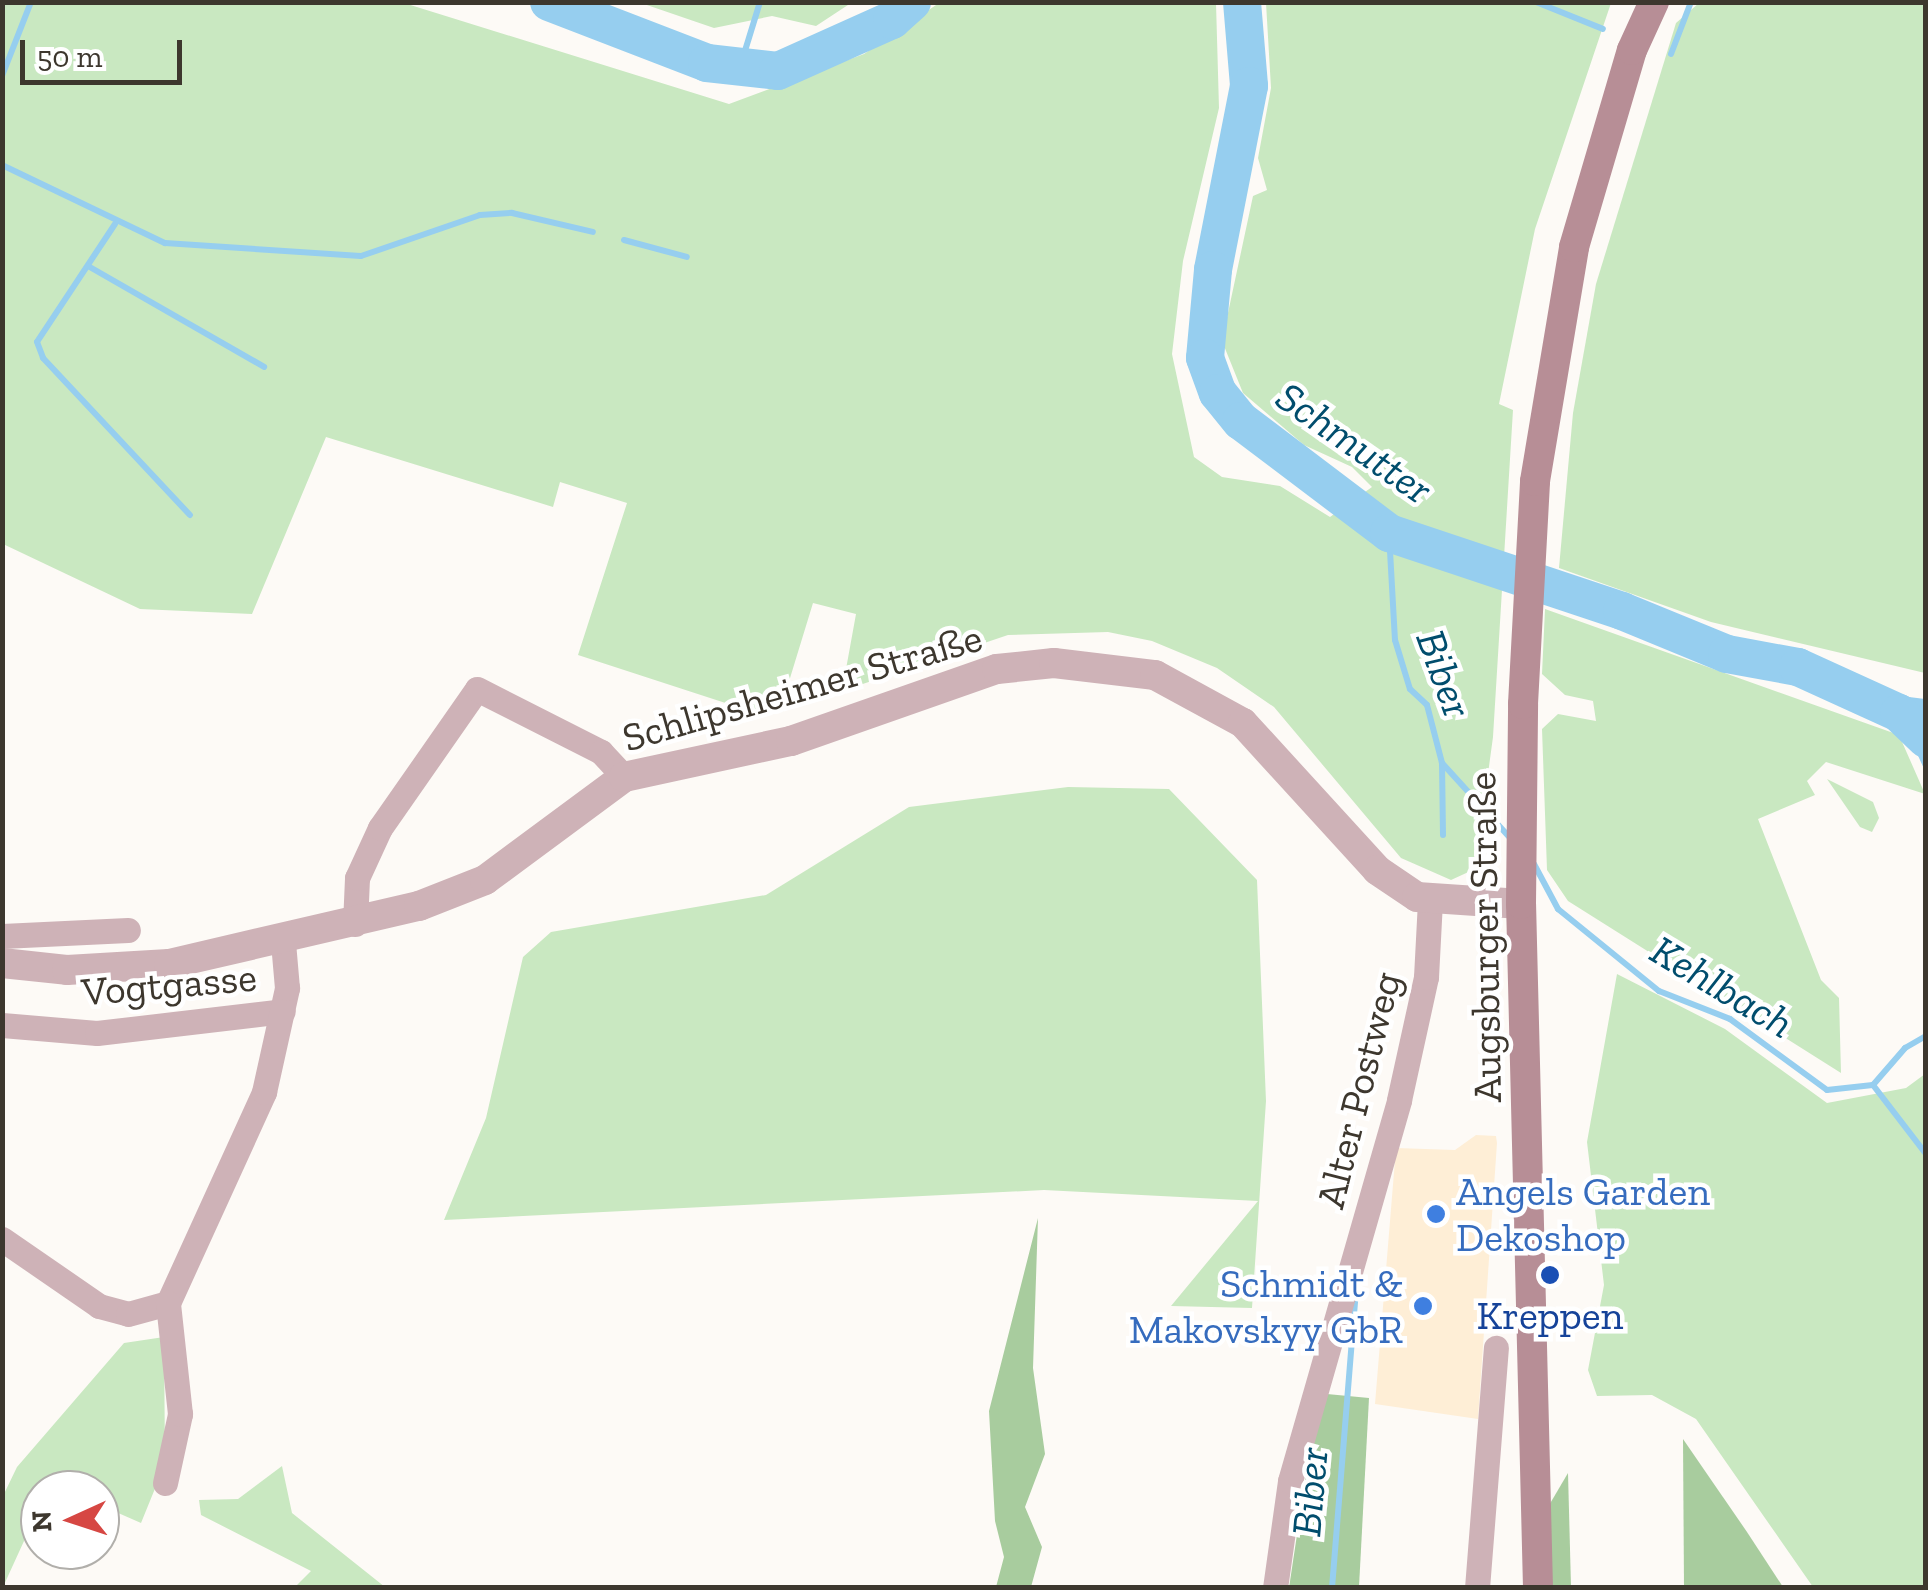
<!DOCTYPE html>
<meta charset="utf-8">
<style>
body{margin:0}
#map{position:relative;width:1928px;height:1590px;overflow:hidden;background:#fdfaf6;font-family:"Zilla Slab",serif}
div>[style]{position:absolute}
.built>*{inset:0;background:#feeed6}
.green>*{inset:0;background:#c9e8c1}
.forest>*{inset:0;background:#a8cc9e}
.water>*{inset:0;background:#96ceef}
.stream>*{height:6px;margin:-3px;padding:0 3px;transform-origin:3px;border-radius:3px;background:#96ceef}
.river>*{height:38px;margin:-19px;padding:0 19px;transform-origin:19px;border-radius:19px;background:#96ceef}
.minor>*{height:25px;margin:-12.5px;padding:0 12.5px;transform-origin:12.5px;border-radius:12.5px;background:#ceb2b7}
.tertiary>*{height:30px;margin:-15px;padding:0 15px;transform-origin:15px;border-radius:15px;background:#ceb2b7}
.secondary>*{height:30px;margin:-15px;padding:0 15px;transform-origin:15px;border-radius:15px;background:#b78e96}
.dots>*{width:28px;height:28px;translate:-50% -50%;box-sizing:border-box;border:5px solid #fff;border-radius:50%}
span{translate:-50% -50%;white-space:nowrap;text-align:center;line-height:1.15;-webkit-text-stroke:9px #fff;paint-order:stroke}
.street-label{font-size:40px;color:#3d372e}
.shop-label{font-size:40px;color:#366cbe}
.left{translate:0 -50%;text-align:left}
.right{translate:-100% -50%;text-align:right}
.transit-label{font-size:40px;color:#164399}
.water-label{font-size:42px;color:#014d6d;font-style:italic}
.frame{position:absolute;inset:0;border:5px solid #3d372e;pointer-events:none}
.north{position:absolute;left:20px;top:1470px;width:100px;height:100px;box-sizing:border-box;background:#fff;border:2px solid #b1afab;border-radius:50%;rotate:267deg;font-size:28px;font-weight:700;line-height:40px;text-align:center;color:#3d372e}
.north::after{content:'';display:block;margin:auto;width:35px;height:45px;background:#d64743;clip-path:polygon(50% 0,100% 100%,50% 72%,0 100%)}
.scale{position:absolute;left:20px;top:40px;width:162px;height:45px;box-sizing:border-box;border:5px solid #3d372e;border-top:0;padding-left:12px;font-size:30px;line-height:35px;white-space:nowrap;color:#3d372e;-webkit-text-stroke:8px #fff;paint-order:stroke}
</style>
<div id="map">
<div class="built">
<i style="clip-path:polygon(1476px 1135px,1496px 1136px,1497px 1143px,1478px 1419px,1375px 1404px,1396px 1148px,1455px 1150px)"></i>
</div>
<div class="green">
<i style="clip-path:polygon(3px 2px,404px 3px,729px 104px,864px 54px,939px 3px,1216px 3px,1219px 108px,1183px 261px,1172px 354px,1194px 457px,1222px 477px,1280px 486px,1330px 517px,1372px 487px,1352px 467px,1304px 445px,1243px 393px,1222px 341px,1253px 196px,1267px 190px,1258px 158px,1271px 88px,1266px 3px,1611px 3px,1535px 229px,1499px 404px,1513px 410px,1493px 737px,1475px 869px,1451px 880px,1401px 858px,1274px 707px,1217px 668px,1152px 641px,1108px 632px,1008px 635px,842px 691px,856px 614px,813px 603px,783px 701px,750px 711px,578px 655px,627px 503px,560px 482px,553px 507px,326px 437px,252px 614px,140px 609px,3px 544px)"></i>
<i style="clip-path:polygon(641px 3px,851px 3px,816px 26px,772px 16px,714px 28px)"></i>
<i style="clip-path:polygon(1699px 3px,1925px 3px,1925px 673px,1711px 622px,1559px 568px,1573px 413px,1596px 284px,1676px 23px)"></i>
<i style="clip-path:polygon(1545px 609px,1899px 735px,1925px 794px,1826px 762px,1807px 781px,1815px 795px,1758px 819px,1821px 980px,1839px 998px,1841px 1073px,1568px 901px,1547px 870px,1542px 729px,1558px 714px,1596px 721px,1593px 701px,1565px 695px,1542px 674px)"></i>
<i style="clip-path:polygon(1827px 779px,1873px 802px,1879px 818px,1872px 832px,1860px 827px)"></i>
<i style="clip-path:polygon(1068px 787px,1169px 789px,1257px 880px,1266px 1101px,1252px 1308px,1171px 1306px,1258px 1201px,1044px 1190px,444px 1220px,486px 1118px,523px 957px,551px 932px,766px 895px,909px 807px)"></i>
<i style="clip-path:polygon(1617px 974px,1725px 1029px,1827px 1103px,1906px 1088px,1925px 1074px,1925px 1587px,1813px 1587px,1696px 1419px,1652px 1395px,1597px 1396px,1588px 1370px,1604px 1285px,1587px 1142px)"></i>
<i style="clip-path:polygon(164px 1337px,165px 1464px,141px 1523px,100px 1505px,100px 1490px,40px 1490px,40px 1506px,3px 1587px,3px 1496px,17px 1467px,124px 1343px)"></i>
<i style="clip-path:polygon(282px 1466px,292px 1513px,385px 1587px,295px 1587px,311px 1571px,201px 1515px,199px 1500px,238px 1499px)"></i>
</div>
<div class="forest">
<i style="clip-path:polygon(1038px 1218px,1033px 1368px,1045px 1454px,1025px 1507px,1042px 1547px,1031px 1587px,996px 1587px,1004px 1557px,995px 1521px,989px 1411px)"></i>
<i style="clip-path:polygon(1327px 1394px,1369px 1398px,1359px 1587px,1289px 1588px,1307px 1468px)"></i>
<i style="clip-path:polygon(1683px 1439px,1747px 1532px,1783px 1587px,1684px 1587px)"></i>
<i style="clip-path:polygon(1568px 1473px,1571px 1587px,1548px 1588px,1548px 1507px)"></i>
</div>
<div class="water">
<i style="clip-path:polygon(1909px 697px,1925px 699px,1925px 771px,1910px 738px,1895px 725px,1899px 704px)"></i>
</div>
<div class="stream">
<i style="left:1536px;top:2px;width:72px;rotate:21.9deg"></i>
<i style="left:1671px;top:54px;width:56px;rotate:-69deg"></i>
<i style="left:740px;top:67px;width:68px;rotate:-72.9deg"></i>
<i style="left:2px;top:76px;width:79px;rotate:-68.6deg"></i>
<i style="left:2px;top:165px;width:181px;rotate:25.6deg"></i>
<i style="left:165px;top:243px;width:196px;rotate:3.8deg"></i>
<i style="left:361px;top:256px;width:126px;rotate:-19deg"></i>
<i style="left:480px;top:215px;width:32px;rotate:-4deg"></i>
<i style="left:512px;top:213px;width:83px;rotate:13.2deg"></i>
<i style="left:115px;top:224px;width:141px;rotate:123.5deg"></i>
<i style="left:37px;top:342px;width:17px;rotate:69deg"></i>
<i style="left:43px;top:358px;width:215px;rotate:46.9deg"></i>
<i style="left:624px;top:240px;width:65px;rotate:15.1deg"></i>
<i style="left:88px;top:266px;width:203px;rotate:29.8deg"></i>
<i style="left:1389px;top:533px;width:107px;rotate:86.8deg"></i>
<i style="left:1395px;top:640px;width:51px;rotate:73deg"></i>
<i style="left:1410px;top:689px;width:23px;rotate:43deg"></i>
<i style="left:1427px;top:705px;width:60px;rotate:75.5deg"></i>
<i style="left:1442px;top:763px;width:72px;rotate:89.2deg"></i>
<i style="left:1442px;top:763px;width:104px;rotate:47.7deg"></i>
<i style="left:1534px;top:864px;width:51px;rotate:61.9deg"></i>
<i style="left:1558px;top:909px;width:130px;rotate:39.1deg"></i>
<i style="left:1659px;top:991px;width:76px;rotate:21.5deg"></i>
<i style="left:1730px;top:1019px;width:120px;rotate:36.2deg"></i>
<i style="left:1827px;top:1090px;width:46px;rotate:-6.2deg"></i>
<i style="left:1873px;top:1085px;width:87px;rotate:52.5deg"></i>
<i style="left:1873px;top:1085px;width:49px;rotate:-49.1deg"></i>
<i style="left:1905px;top:1048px;width:24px;rotate:-30deg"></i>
<i style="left:1332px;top:1588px;width:299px;rotate:-85.4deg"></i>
</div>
<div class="river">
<i style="left:549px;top:2px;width:169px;rotate:21.1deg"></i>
<i style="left:707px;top:63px;width:71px;rotate:6.4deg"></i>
<i style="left:778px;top:71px;width:125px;rotate:-24.1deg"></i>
<i style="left:892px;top:20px;width:27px;rotate:-42deg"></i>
<i style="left:1242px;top:2px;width:84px;rotate:85.2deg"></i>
<i style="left:1249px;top:86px;width:187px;rotate:101.1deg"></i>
<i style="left:1213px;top:270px;width:88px;rotate:95.2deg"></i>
<i style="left:1205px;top:358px;width:37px;rotate:70deg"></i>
<i style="left:1218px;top:393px;width:36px;rotate:51deg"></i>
<i style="left:1241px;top:421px;width:186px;rotate:37.1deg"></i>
<i style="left:1389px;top:533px;width:246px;rotate:18.5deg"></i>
<i style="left:1622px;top:611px;width:113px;rotate:22.3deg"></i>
<i style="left:1727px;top:654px;width:72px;rotate:10.4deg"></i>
<i style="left:1798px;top:667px;width:111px;rotate:24.5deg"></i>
<i style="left:1899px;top:713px;width:37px;rotate:44deg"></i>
</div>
<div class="minor">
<i style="left:355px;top:924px;width:46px;rotate:-87.5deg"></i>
<i style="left:357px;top:878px;width:55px;rotate:-65.3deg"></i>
<i style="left:380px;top:828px;width:169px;rotate:-55.1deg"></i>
<i style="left:477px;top:689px;width:139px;rotate:26.9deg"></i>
<i style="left:601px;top:752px;width:34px;rotate:47deg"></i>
<i style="left:2px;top:936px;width:126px;rotate:-2.7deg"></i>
<i style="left:2px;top:1025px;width:95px;rotate:4.8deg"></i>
<i style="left:97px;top:1033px;width:187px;rotate:-6.7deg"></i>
<i style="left:2px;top:1239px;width:118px;rotate:34.6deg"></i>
<i style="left:99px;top:1306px;width:30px;rotate:15deg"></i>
<i style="left:128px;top:1314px;width:41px;rotate:-15.4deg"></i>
<i style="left:168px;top:1303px;width:232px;rotate:-65.5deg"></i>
<i style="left:264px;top:1092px;width:107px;rotate:-77.5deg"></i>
<i style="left:287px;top:988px;width:46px;rotate:-95deg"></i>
<i style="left:165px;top:1483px;width:71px;rotate:-77.7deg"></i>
<i style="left:180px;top:1414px;width:112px;rotate:-96.2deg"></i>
<i style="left:1275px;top:1588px;width:108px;rotate:-82deg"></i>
<i style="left:1290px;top:1481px;width:396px;rotate:-74deg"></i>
<i style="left:1399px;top:1100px;width:126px;rotate:-77.6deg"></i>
<i style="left:1426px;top:977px;width:77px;rotate:-87deg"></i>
<i style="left:1477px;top:1588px;width:241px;rotate:-85.5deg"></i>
</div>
<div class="tertiary">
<i style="left:2px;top:963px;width:65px;rotate:6.1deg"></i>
<i style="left:67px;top:970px;width:102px;rotate:-3.4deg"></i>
<i style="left:169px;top:964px;width:257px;rotate:-13.1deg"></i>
<i style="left:419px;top:906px;width:71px;rotate:-21.5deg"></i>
<i style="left:485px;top:880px;width:173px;rotate:-36.5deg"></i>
<i style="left:624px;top:777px;width:171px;rotate:-12.2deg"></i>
<i style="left:791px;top:741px;width:218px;rotate:-19.3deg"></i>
<i style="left:997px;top:669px;width:57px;rotate:-6deg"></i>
<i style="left:1054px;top:663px;width:102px;rotate:6.8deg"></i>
<i style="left:1155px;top:675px;width:100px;rotate:28.6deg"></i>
<i style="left:1243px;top:723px;width:199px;rotate:47.6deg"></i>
<i style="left:1377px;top:870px;width:48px;rotate:34deg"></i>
<i style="left:1417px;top:897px;width:104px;rotate:3.9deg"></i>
</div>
<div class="secondary">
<i style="left:1538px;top:1588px;width:684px;rotate:-91.42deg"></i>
<i style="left:1521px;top:904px;width:200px;rotate:-89.4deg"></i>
<i style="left:1523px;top:704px;width:223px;rotate:-86.9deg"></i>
<i style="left:1535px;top:481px;width:237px;rotate:-80.5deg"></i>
<i style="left:1574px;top:247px;width:205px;rotate:-73.6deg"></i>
<i style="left:1632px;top:50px;width:53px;rotate:-65.4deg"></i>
</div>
<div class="dots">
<i style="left:1436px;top:1214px;background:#3f7fe0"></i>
<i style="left:1550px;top:1275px;background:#1a4fb4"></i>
<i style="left:1423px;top:1306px;background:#3f7fe0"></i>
</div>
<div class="street-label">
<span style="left:802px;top:687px;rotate:-16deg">Schlipsheimer Straße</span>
<span style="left:1484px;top:937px;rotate:-91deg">Augsburger Straße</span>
<span style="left:169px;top:984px;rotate:-5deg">Vogtgasse</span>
<span style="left:1358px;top:1090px;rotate:-76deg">Alter Postweg</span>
</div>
<div class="shop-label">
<span class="left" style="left:1456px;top:1214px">Angels Garden<br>Dekoshop</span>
<span class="right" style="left:1403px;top:1306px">Schmidt &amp;<br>Makovskyy GbR</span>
</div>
<div class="transit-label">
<span style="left:1550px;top:1315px">Kreppen</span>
</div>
<div class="water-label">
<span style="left:1354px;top:443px;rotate:35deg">Schmutter</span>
<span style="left:1444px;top:674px;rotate:70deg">Biber</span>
<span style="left:1722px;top:987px;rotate:31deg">Kehlbach</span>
<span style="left:1310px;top:1492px;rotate:-85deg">Biber</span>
</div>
<div class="frame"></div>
<div class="north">N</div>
<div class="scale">50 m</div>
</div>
